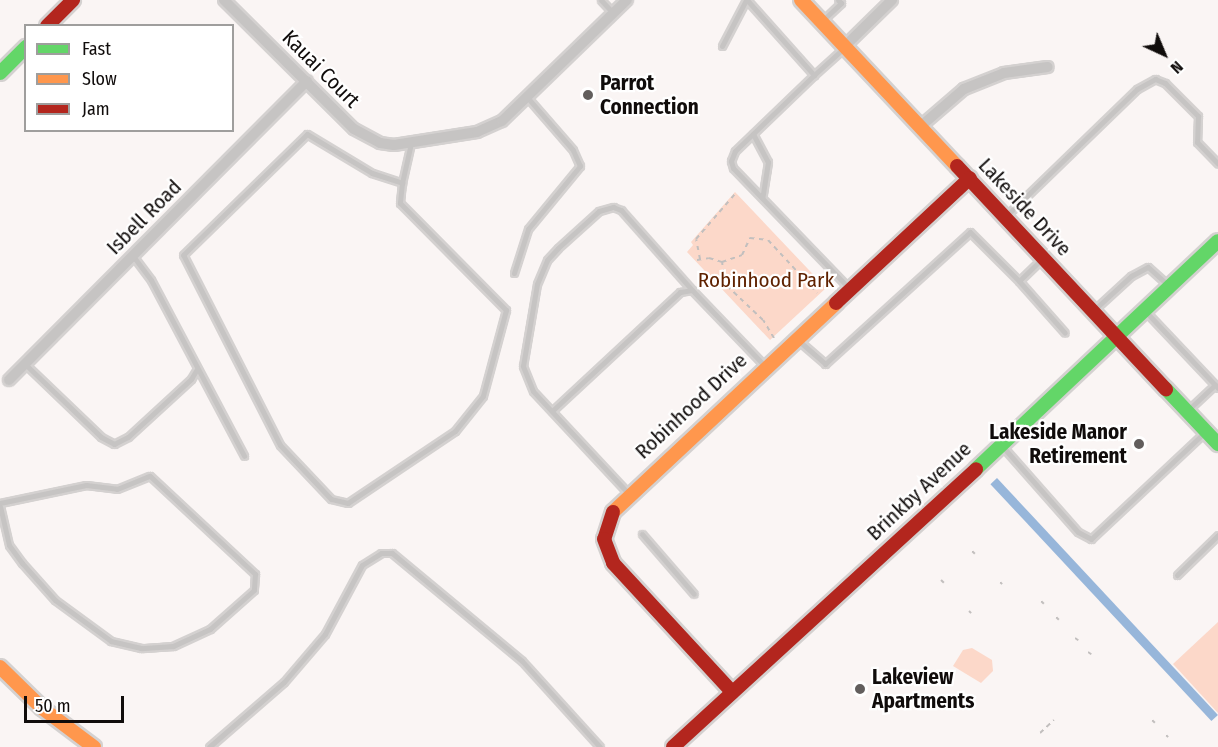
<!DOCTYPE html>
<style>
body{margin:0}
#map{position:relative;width:1218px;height:747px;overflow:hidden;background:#faf5f4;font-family:"Fira Sans Condensed",sans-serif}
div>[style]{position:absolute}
.green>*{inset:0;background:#fcd8c9}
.water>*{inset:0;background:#97b6da;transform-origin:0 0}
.path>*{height:2px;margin-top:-1px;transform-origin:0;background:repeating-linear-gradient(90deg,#c2bfbe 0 4.5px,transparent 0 9px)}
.roads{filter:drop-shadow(2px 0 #d4d1d0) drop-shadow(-2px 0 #d4d1d0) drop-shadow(0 2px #d4d1d0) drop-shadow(0 -2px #d4d1d0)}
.lane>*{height:5px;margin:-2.5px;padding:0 2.5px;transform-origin:2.5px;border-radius:2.5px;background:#c6c4c3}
.street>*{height:10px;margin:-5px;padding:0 5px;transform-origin:5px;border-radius:5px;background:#c6c4c3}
.fast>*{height:14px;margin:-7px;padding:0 7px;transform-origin:7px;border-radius:7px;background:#63d668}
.slow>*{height:14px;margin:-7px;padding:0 7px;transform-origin:7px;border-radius:7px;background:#ff974d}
.jam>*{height:14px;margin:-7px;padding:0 7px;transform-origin:7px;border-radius:7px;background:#b3261e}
.dots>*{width:16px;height:16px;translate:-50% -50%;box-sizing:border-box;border:3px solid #fff;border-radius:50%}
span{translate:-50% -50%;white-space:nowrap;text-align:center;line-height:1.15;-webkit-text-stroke:4.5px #fff;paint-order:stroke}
.street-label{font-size:21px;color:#100c0b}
.poi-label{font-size:21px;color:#100c0b;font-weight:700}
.left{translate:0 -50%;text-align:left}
.right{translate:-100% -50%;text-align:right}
.park-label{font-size:21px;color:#5f2200}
.legend{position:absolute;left:24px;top:24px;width:210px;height:108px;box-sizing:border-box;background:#fff;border:2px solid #9f9e9d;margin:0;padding:8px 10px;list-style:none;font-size:18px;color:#100c0b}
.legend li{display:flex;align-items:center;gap:12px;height:30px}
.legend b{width:30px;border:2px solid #9f9e9d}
.north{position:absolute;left:1134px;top:24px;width:60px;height:60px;-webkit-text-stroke:4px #fff;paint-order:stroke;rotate:136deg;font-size:16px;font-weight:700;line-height:24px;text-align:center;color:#100c0b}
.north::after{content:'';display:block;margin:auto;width:21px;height:27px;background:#100c0b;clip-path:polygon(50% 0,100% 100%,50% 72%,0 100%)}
.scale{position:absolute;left:24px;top:696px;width:100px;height:27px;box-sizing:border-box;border:3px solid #100c0b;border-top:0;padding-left:8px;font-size:18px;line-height:21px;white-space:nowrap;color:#100c0b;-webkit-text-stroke:4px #fff;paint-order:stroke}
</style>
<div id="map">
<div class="green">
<i style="clip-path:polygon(735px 192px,826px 288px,770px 340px,687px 252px,693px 245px,691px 242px)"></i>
<i style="clip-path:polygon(1218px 622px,1218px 713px,1173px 664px)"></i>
<i style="clip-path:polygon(972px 648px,992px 660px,993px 671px,981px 683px,953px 666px,963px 650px)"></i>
</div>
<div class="water">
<i style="left:997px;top:478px;width:324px;height:9px;rotate:47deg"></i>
</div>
<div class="path">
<i style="left:700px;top:259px;width:20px;rotate:-101deg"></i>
<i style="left:696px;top:239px;width:60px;rotate:-49.1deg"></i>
<i style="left:697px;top:260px;width:12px;rotate:-9deg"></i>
<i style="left:709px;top:258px;width:14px;rotate:17deg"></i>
<i style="left:774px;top:338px;width:21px;rotate:-121deg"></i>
<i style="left:763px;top:320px;width:54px;rotate:-136.5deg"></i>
<i style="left:724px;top:283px;width:21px;rotate:-95deg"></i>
<i style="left:722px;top:262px;width:21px;rotate:-19deg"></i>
<i style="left:742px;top:255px;width:19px;rotate:-65deg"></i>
<i style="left:750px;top:238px;width:18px;rotate:6deg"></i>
<i style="left:768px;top:240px;width:72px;rotate:47.2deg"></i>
<i style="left:972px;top:551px;width:4px;rotate:45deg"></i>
<i style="left:941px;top:580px;width:4px;rotate:45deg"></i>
<i style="left:1000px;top:582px;width:3px;rotate:45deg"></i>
<i style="left:1041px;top:601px;width:4px;rotate:45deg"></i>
<i style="left:969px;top:611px;width:3px;rotate:45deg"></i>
<i style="left:1056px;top:617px;width:4px;rotate:45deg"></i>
<i style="left:1075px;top:638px;width:4px;rotate:34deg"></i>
<i style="left:1088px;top:652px;width:4px;rotate:34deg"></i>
<i style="left:1152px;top:720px;width:4px;rotate:45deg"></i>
<i style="left:1040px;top:733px;width:19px;rotate:-43deg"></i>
<i style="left:1166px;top:735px;width:3px;rotate:45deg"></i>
</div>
<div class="roads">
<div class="lane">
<i style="left:601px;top:0;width:18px;rotate:47deg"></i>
<i style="left:747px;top:0;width:101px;rotate:48.2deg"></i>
<i style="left:814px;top:75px;width:39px;rotate:-42deg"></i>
<i style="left:823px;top:20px;width:25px;rotate:-43deg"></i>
<i style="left:841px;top:3px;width:4px;rotate:-135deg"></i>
<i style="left:722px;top:46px;width:52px;rotate:-62.4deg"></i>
<i style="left:814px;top:75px;width:110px;rotate:136.1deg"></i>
<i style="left:735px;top:151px;width:11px;rotate:112deg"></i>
<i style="left:731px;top:161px;width:7px;rotate:74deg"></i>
<i style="left:733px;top:168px;width:167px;rotate:46deg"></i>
<i style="left:307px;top:134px;width:76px;rotate:31deg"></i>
<i style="left:372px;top:173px;width:32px;rotate:18deg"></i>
<i style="left:402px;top:183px;width:20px;rotate:96deg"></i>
<i style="left:400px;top:203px;width:151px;rotate:45.3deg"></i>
<i style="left:506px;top:310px;width:89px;rotate:105deg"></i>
<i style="left:483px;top:396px;width:45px;rotate:128.7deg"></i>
<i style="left:455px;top:431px;width:129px;rotate:146.1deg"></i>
<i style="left:348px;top:503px;width:17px;rotate:-167deg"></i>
<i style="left:331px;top:499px;width:74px;rotate:-133.4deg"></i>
<i style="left:280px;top:445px;width:213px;rotate:-117deg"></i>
<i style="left:183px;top:255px;width:173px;rotate:-44.3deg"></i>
<i style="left:753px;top:134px;width:32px;rotate:62deg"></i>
<i style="left:768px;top:162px;width:36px;rotate:99deg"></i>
<i style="left:402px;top:183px;width:41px;rotate:-77.3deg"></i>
<i style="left:1007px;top:215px;width:181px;rotate:-44.1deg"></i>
<i style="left:1137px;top:89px;width:21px;rotate:-29deg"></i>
<i style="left:1155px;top:79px;width:11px;rotate:22deg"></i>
<i style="left:1165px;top:83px;width:47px;rotate:45deg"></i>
<i style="left:1198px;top:116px;width:26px;rotate:92deg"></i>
<i style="left:1197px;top:142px;width:30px;rotate:46deg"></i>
<i style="left:133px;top:256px;width:30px;rotate:53deg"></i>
<i style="left:151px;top:280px;width:199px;rotate:62.1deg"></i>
<i style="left:514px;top:273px;width:46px;rotate:-72.3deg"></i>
<i style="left:528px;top:229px;width:82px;rotate:-50.5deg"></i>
<i style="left:580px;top:166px;width:17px;rotate:-114deg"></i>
<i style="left:573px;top:150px;width:70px;rotate:-131deg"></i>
<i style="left:1019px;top:281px;width:69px;rotate:48.5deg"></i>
<i style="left:1095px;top:309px;width:49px;rotate:-42.5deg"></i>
<i style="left:1131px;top:276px;width:19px;rotate:-28deg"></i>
<i style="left:1148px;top:267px;width:30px;rotate:42deg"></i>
<i style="left:1147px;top:313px;width:103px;rotate:46.6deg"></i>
<i style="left:799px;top:341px;width:35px;rotate:41deg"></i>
<i style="left:825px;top:364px;width:196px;rotate:-42.3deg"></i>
<i style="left:970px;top:232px;width:69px;rotate:45deg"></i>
<i style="left:1019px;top:281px;width:32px;rotate:-44deg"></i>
<i style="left:25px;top:364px;width:105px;rotate:43.8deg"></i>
<i style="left:101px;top:437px;width:15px;rotate:28deg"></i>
<i style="left:114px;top:444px;width:16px;rotate:-27deg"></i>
<i style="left:128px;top:437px;width:86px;rotate:-42.6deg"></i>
<i style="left:191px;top:379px;width:12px;rotate:-59deg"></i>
<i style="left:1188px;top:410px;width:37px;rotate:-43deg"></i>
<i style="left:552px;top:411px;width:175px;rotate:-42.9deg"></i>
<i style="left:680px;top:292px;width:12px;rotate:-9deg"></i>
<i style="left:692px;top:290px;width:105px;rotate:46.2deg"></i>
<i style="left:1003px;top:447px;width:113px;rotate:48.6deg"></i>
<i style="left:1078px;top:532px;width:15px;rotate:28deg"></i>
<i style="left:1091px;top:539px;width:156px;rotate:-43.2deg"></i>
<i style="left:628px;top:493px;width:139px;rotate:-133deg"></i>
<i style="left:533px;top:391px;width:27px;rotate:-112deg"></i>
<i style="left:523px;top:366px;width:83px;rotate:-80.3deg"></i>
<i style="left:537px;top:284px;width:26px;rotate:-67deg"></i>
<i style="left:547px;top:260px;width:16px;rotate:-47deg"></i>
<i style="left:558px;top:248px;width:55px;rotate:-42.1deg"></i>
<i style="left:599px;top:211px;width:15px;rotate:-16deg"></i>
<i style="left:613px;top:207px;width:9px;rotate:21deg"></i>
<i style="left:621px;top:210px;width:107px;rotate:48.4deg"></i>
<i style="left:0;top:503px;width:88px;rotate:-11.8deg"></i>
<i style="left:86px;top:485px;width:31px;rotate:7deg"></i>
<i style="left:117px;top:489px;width:35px;rotate:-22deg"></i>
<i style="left:150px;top:476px;width:144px;rotate:43deg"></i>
<i style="left:255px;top:574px;width:16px;rotate:94deg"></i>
<i style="left:254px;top:590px;width:59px;rotate:138.4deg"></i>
<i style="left:210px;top:629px;width:41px;rotate:155.3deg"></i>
<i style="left:173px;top:646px;width:32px;rotate:176deg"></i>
<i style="left:141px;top:648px;width:31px;rotate:-167deg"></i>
<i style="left:111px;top:641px;width:69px;rotate:-143.8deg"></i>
<i style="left:55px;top:600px;width:50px;rotate:-131.7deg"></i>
<i style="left:22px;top:563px;width:22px;rotate:-126deg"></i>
<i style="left:9px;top:545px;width:39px;rotate:-103deg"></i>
<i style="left:642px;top:534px;width:79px;rotate:49.1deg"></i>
<i style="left:1177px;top:575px;width:57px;rotate:-44.3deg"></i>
<i style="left:209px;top:747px;width:99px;rotate:-40.9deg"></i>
<i style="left:284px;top:682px;width:63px;rotate:-49.5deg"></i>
<i style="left:325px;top:634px;width:78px;rotate:-61.8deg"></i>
<i style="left:362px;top:565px;width:22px;rotate:-32deg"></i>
<i style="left:381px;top:553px;width:11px"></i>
<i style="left:392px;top:553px;width:169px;rotate:39.7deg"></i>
<i style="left:522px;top:661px;width:116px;rotate:47.8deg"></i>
</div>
<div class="street">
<i style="left:224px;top:0;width:183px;rotate:44.8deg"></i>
<i style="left:354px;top:129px;width:30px;rotate:28deg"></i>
<i style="left:380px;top:143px;width:14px;rotate:8deg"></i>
<i style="left:394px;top:145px;width:84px;rotate:-8.9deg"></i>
<i style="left:477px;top:132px;width:27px;rotate:-24deg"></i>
<i style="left:502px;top:121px;width:174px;rotate:-44.1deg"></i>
<i style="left:845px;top:46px;width:66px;rotate:-44.4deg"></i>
<i style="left:921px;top:126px;width:57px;rotate:-40.7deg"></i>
<i style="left:964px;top:89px;width:43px;rotate:-21.8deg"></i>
<i style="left:1004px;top:73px;width:44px;rotate:-7.8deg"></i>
<i style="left:9px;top:380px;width:422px;rotate:-45.1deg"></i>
</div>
<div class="fast">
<i style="left:0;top:73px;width:37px;rotate:-45deg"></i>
<i style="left:1166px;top:389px;width:76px;rotate:46.6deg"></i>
<i style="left:976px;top:469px;width:332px;rotate:-43.3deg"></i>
</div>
<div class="slow">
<i style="left:801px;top:0;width:228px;rotate:46.8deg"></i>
<i style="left:613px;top:512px;width:306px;rotate:-43.1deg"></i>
<i style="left:0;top:667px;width:59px;rotate:44.3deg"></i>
<i style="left:42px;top:708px;width:65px;rotate:36.9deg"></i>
</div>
<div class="jam">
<i style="left:47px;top:26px;width:37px;rotate:-45deg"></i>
<i style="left:957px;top:166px;width:306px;rotate:46.9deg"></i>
<i style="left:836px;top:303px;width:183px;rotate:-43deg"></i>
<i style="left:613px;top:512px;width:28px;rotate:108deg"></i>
<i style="left:604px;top:539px;width:26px;rotate:69deg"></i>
<i style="left:613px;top:563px;width:176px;rotate:47.3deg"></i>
<i style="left:673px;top:747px;width:411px;rotate:-42.5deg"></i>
</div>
</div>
<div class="dots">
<i style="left:588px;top:95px;background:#625e5d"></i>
<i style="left:1139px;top:444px;background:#625e5d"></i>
<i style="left:860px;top:689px;background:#625e5d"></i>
</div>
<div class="street-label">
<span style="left:321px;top:69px;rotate:45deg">Kauai Court</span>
<span style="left:1025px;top:207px;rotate:47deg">Lakeside Drive</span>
<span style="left:144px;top:217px;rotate:-45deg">Isbell Road</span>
<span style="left:691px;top:406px;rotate:-43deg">Robinhood Drive</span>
<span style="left:919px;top:491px;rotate:-43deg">Brinkby Avenue</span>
</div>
<div class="poi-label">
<span class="left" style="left:600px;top:95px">Parrot<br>Connection</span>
<span class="right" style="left:1127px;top:444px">Lakeside Manor<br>Retirement</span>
<span class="left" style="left:872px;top:689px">Lakeview<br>Apartments</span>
</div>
<div class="park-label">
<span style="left:766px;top:280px">Robinhood Park</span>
</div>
<ul class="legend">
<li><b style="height:8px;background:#63d668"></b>Fast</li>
<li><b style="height:8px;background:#ff974d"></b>Slow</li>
<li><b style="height:8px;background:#b3261e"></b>Jam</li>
</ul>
<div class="north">N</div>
<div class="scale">50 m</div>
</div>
